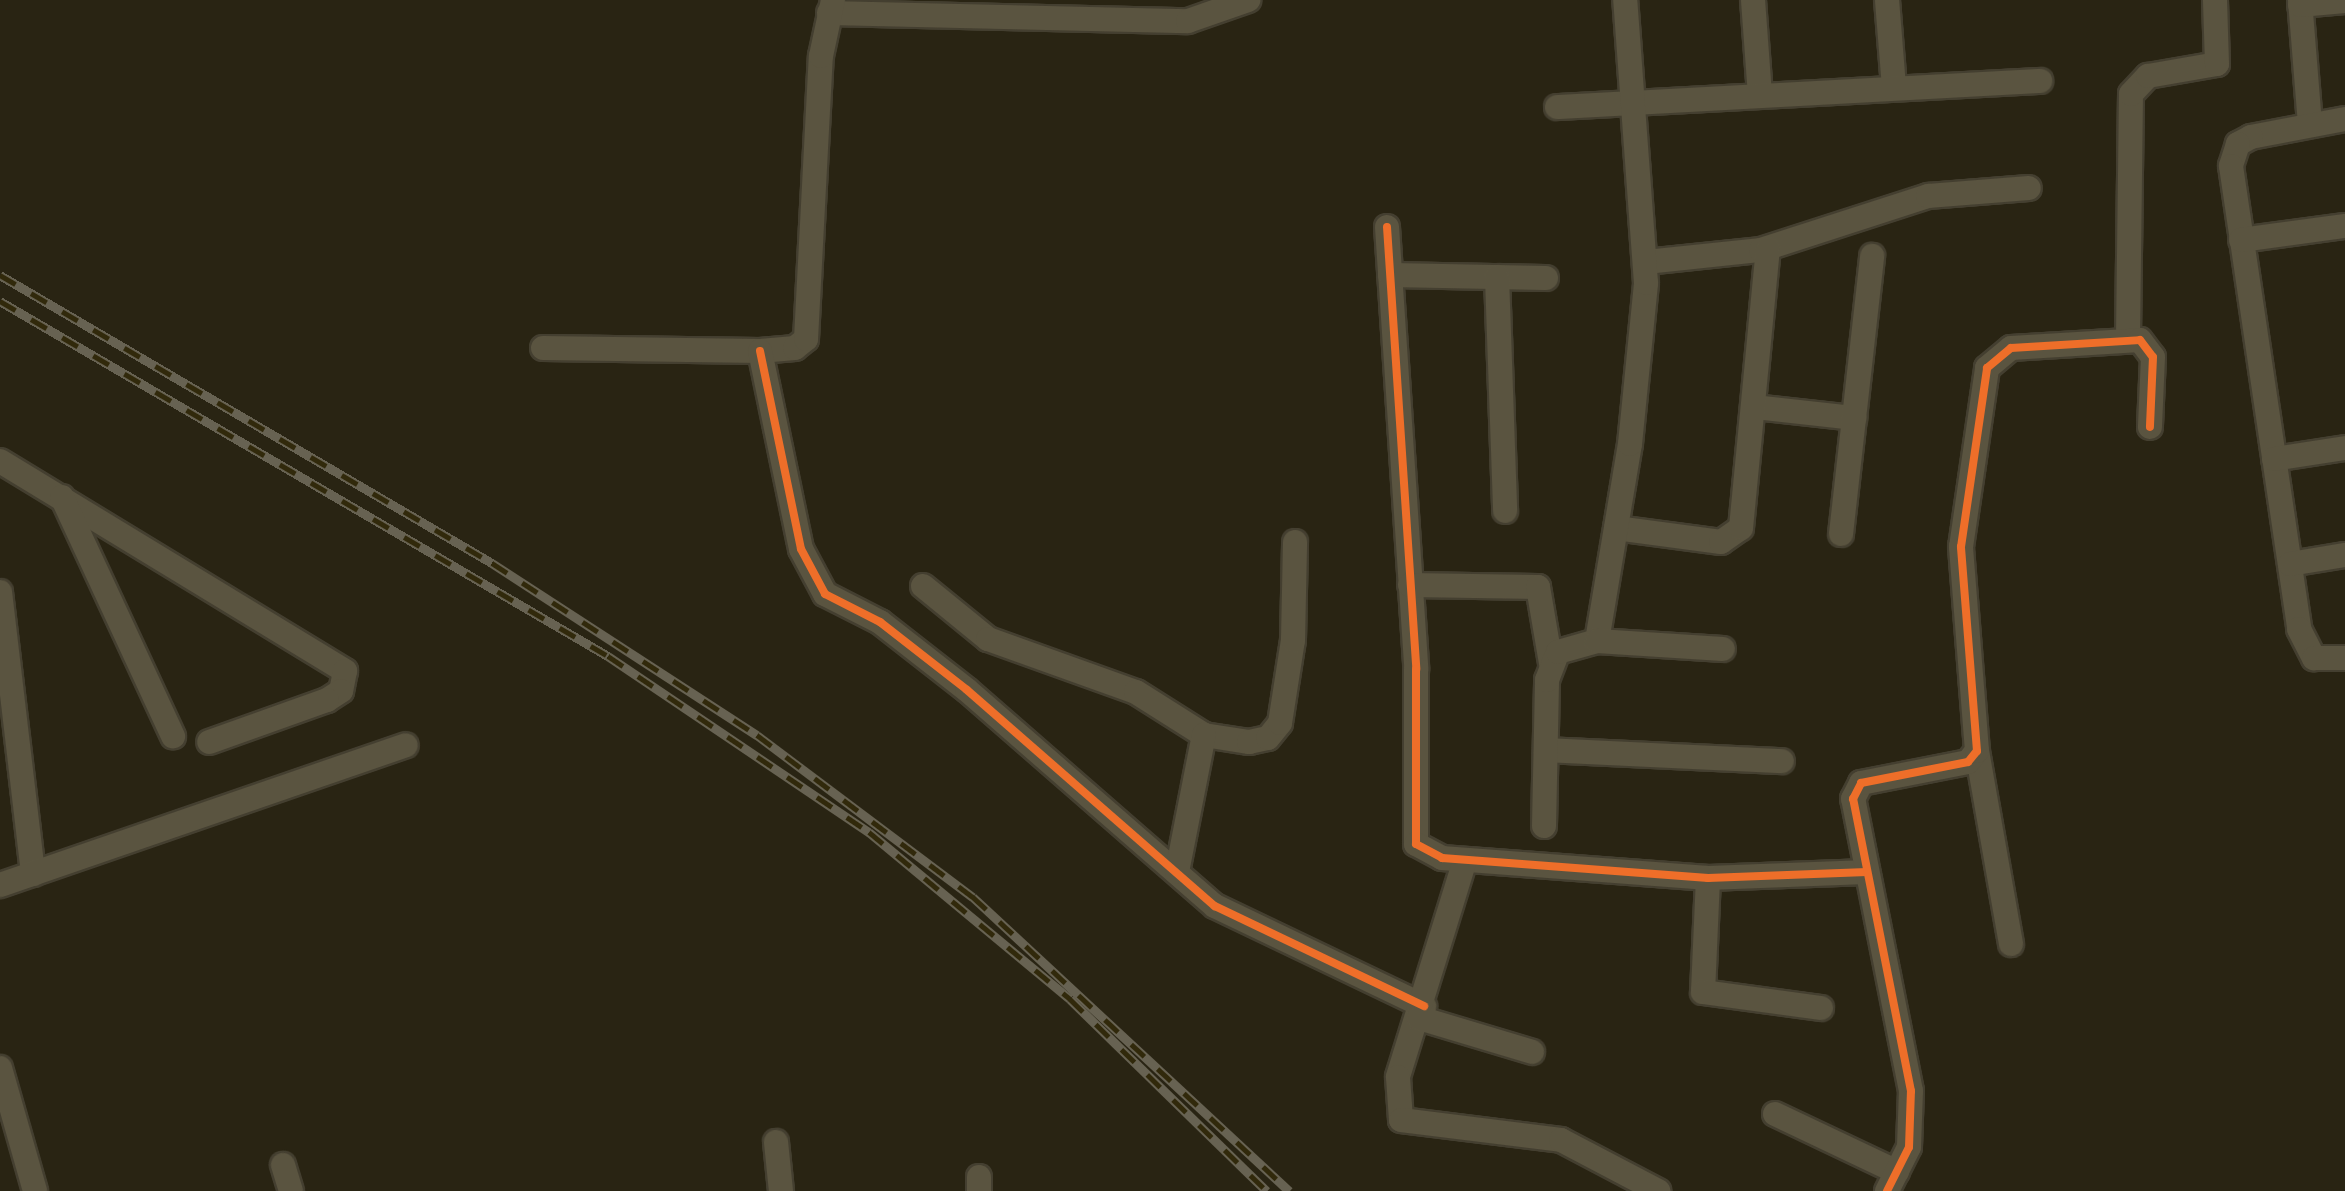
<!DOCTYPE html>
<style>
body{margin:0}
#map{position:relative;width:2345px;height:1191px;overflow:hidden;background:#292413;font-family:Overpass,sans-serif}
div>[style]{position:absolute}
.roads{filter:drop-shadow(2px 0 #443f30) drop-shadow(-2px 0 #443f30) drop-shadow(0 2px #443f30) drop-shadow(0 -2px #443f30)}
.street>*{height:24px;margin:-12px;padding:0 12px;transform-origin:12px;border-radius:12px;background:#5a5440}
.rail>*{height:9px;margin-top:-4.5px;transform-origin:0;background:repeating-linear-gradient(90deg,#31290b 0 18px,#676252 0 36px);box-sizing:border-box;border-block:2px solid #676252}
.cycleway>*{height:8px;margin:-4px;padding:0 4px;transform-origin:4px;border-radius:4px;background:#ee6e29}
span{translate:-50% -50%;white-space:nowrap;text-align:center;line-height:1.15;-webkit-text-stroke:7px #31290b;paint-order:stroke}
</style>
<div id="map">
<div class="roads">
<div class="street">
<i style="left:1753px;top:0;width:95px;rotate:85.8deg"></i>
<i style="left:1887px;top:0;width:87px;rotate:85.4deg"></i>
<i style="left:2300px;top:0;width:125px;rotate:85.4deg"></i>
<i style="left:2300px;top:5px;width:45px;rotate:-5.1deg"></i>
<i style="left:829px;top:13px;width:359px;rotate:1.3deg"></i>
<i style="left:1188px;top:21px;width:64px;rotate:-19.3deg"></i>
<i style="left:1557px;top:107px;width:484px;rotate:-3.1deg"></i>
<i style="left:2345px;top:119px;width:96px;rotate:169.2deg"></i>
<i style="left:2251px;top:137px;width:15px;rotate:152deg"></i>
<i style="left:2238px;top:144px;width:23px;rotate:108deg"></i>
<i style="left:2231px;top:166px;width:468px;rotate:81.6deg"></i>
<i style="left:2299px;top:629px;width:33px;rotate:63deg"></i>
<i style="left:2314px;top:658px;width:31px"></i>
<i style="left:1387px;top:227px;width:443px;rotate:86.2deg"></i>
<i style="left:1416px;top:669px;width:175px;rotate:90deg"></i>
<i style="left:1416px;top:844px;width:30px;rotate:28deg"></i>
<i style="left:1442px;top:858px;width:267px;rotate:4.3deg"></i>
<i style="left:1708px;top:878px;width:159px;rotate:-2.2deg"></i>
<i style="left:2241px;top:240px;width:105px;rotate:-7.7deg"></i>
<i style="left:1646px;top:262px;width:116px;rotate:-6deg"></i>
<i style="left:1761px;top:250px;width:176px;rotate:-17.9deg"></i>
<i style="left:1928px;top:196px;width:101px;rotate:-4.5deg"></i>
<i style="left:1390px;top:275px;width:156px;rotate:1.1deg"></i>
<i style="left:1497px;top:277px;width:234px;rotate:88deg"></i>
<i style="left:2128px;top:338px;width:244px;rotate:-89.3deg"></i>
<i style="left:2131px;top:94px;width:25px;rotate:-47deg"></i>
<i style="left:2148px;top:76px;width:70px;rotate:-9.9deg"></i>
<i style="left:2217px;top:64px;width:64px;rotate:-91.8deg"></i>
<i style="left:543px;top:348px;width:217px;rotate:0.8deg"></i>
<i style="left:760px;top:351px;width:35px;rotate:-5deg"></i>
<i style="left:795px;top:348px;width:14px;rotate:-39deg"></i>
<i style="left:806px;top:339px;width:283px;rotate:-87deg"></i>
<i style="left:821px;top:56px;width:57px;rotate:-77.9deg"></i>
<i style="left:760px;top:351px;width:202px;rotate:78.3deg"></i>
<i style="left:801px;top:549px;width:51px;rotate:61.9deg"></i>
<i style="left:825px;top:594px;width:62px;rotate:27deg"></i>
<i style="left:880px;top:622px;width:110px;rotate:38deg"></i>
<i style="left:967px;top:690px;width:329px;rotate:41.1deg"></i>
<i style="left:1215px;top:906px;width:232px;rotate:25.6deg"></i>
<i style="left:1754px;top:407px;width:101px;rotate:6.3deg"></i>
<i style="left:2274px;top:459px;width:72px;rotate:-8.8deg"></i>
<i style="left:0;top:461px;width:404px;rotate:31.3deg"></i>
<i style="left:345px;top:671px;width:20px;rotate:101deg"></i>
<i style="left:341px;top:691px;width:17px;rotate:147deg"></i>
<i style="left:327px;top:700px;width:125px;rotate:160.4deg"></i>
<i style="left:62px;top:497px;width:264px;rotate:65.1deg"></i>
<i style="left:1616px;top:528px;width:106px;rotate:7.6deg"></i>
<i style="left:1721px;top:542px;width:24px;rotate:-35deg"></i>
<i style="left:1741px;top:528px;width:280px;rotate:-84.5deg"></i>
<i style="left:1841px;top:534px;width:280px;rotate:-83.6deg"></i>
<i style="left:2290px;top:564px;width:56px;rotate:-9.3deg"></i>
<i style="left:1410px;top:585px;width:128px;rotate:0.9deg"></i>
<i style="left:1538px;top:587px;width:77px;rotate:80.3deg"></i>
<i style="left:923px;top:586px;width:84px;rotate:39.2deg"></i>
<i style="left:988px;top:639px;width:157px;rotate:19.7deg"></i>
<i style="left:1136px;top:692px;width:80px;rotate:32.3deg"></i>
<i style="left:1204px;top:735px;width:46px;rotate:8.8deg"></i>
<i style="left:1249px;top:742px;width:19px;rotate:-12deg"></i>
<i style="left:1268px;top:738px;width:19px;rotate:-51deg"></i>
<i style="left:1280px;top:723px;width:84px;rotate:-81.1deg"></i>
<i style="left:1293px;top:640px;width:98px;rotate:-88.8deg"></i>
<i style="left:0;top:592px;width:284px;rotate:83.3deg"></i>
<i style="left:1597px;top:641px;width:200px;rotate:-80.5deg"></i>
<i style="left:1630px;top:444px;width:162px;rotate:-84.3deg"></i>
<i style="left:1646px;top:283px;width:284px;rotate:-94.2deg"></i>
<i style="left:1546px;top:750px;width:236px;rotate:2.7deg"></i>
<i style="left:1977px;top:751px;width:196px;rotate:80deg"></i>
<i style="left:1544px;top:826px;width:146px;rotate:-88.8deg"></i>
<i style="left:1547px;top:680px;width:30px;rotate:-69deg"></i>
<i style="left:1558px;top:652px;width:41px;rotate:-15.8deg"></i>
<i style="left:1597px;top:641px;width:126px;rotate:3.6deg"></i>
<i style="left:1465px;top:860px;width:227px;rotate:107.2deg"></i>
<i style="left:1398px;top:1077px;width:43px;rotate:86deg"></i>
<i style="left:1401px;top:1120px;width:161px;rotate:7.1deg"></i>
<i style="left:1561px;top:1140px;width:110px;rotate:27.7deg"></i>
<i style="left:1177px;top:872px;width:140px;rotate:-78.9deg"></i>
<i style="left:1708px;top:878px;width:114px;rotate:92.5deg"></i>
<i style="left:1703px;top:992px;width:119px;rotate:7.7deg"></i>
<i style="left:0;top:885px;width:429px;rotate:-19deg"></i>
<i style="left:1419px;top:1018px;width:118px;rotate:16.7deg"></i>
<i style="left:0;top:1068px;width:128px;rotate:74.1deg"></i>
<i style="left:1775px;top:1114px;width:135px;rotate:25.4deg"></i>
<i style="left:776px;top:1142px;width:49px;rotate:84.2deg"></i>
<i style="left:283px;top:1165px;width:27px;rotate:73deg"></i>
<i style="left:979px;top:1177px;width:14px;rotate:90deg"></i>
<i style="left:1887px;top:1191px;width:49px;rotate:-63.4deg"></i>
<i style="left:1909px;top:1147px;width:56px;rotate:-88deg"></i>
<i style="left:1911px;top:1091px;width:298px;rotate:-101.2deg"></i>
<i style="left:1853px;top:799px;width:18px;rotate:-63deg"></i>
<i style="left:1861px;top:783px;width:109px;rotate:-11.1deg"></i>
<i style="left:1968px;top:762px;width:14px;rotate:-51deg"></i>
<i style="left:1977px;top:751px;width:205px;rotate:-94.5deg"></i>
<i style="left:1961px;top:547px;width:181px;rotate:-81.7deg"></i>
<i style="left:1987px;top:368px;width:31px;rotate:-40deg"></i>
<i style="left:2011px;top:348px;width:129px;rotate:-3.5deg"></i>
<i style="left:2140px;top:340px;width:21px;rotate:53deg"></i>
<i style="left:2153px;top:357px;width:70px;rotate:92.5deg"></i>
</div>
</div>
<div class="rail">
<i style="left:0;top:275px;width:570px;rotate:30.34deg"></i>
<i style="left:492px;top:563px;width:316px;rotate:33deg"></i>
<i style="left:757px;top:735px;width:270px;rotate:36.9deg"></i>
<i style="left:973px;top:897px;width:432px;rotate:42.9deg"></i>
<i style="left:0;top:301px;width:704px;rotate:30.28deg"></i>
<i style="left:608px;top:656px;width:315px;rotate:34deg"></i>
<i style="left:869px;top:832px;width:261px;rotate:39.7deg"></i>
<i style="left:1070px;top:999px;width:275px;rotate:44.3deg"></i>
</div>
<div class="cycleway">
<i style="left:1387px;top:227px;width:443px;rotate:86.2deg"></i>
<i style="left:1416px;top:669px;width:175px;rotate:90deg"></i>
<i style="left:1416px;top:844px;width:30px;rotate:28deg"></i>
<i style="left:1442px;top:858px;width:267px;rotate:4.3deg"></i>
<i style="left:1708px;top:878px;width:159px;rotate:-2.2deg"></i>
<i style="left:760px;top:351px;width:202px;rotate:78.3deg"></i>
<i style="left:801px;top:549px;width:51px;rotate:61.9deg"></i>
<i style="left:825px;top:594px;width:62px;rotate:27deg"></i>
<i style="left:880px;top:622px;width:110px;rotate:38deg"></i>
<i style="left:967px;top:690px;width:329px;rotate:41.1deg"></i>
<i style="left:1215px;top:906px;width:232px;rotate:25.6deg"></i>
<i style="left:1887px;top:1191px;width:49px;rotate:-63.4deg"></i>
<i style="left:1909px;top:1147px;width:56px;rotate:-88deg"></i>
<i style="left:1911px;top:1091px;width:298px;rotate:-101.2deg"></i>
<i style="left:1853px;top:799px;width:18px;rotate:-63deg"></i>
<i style="left:1861px;top:783px;width:109px;rotate:-11.1deg"></i>
<i style="left:1968px;top:762px;width:14px;rotate:-51deg"></i>
<i style="left:1977px;top:751px;width:205px;rotate:-94.5deg"></i>
<i style="left:1961px;top:547px;width:181px;rotate:-81.7deg"></i>
<i style="left:1987px;top:368px;width:31px;rotate:-40deg"></i>
<i style="left:2011px;top:348px;width:129px;rotate:-3.5deg"></i>
<i style="left:2140px;top:340px;width:21px;rotate:53deg"></i>
<i style="left:2153px;top:357px;width:70px;rotate:92.5deg"></i>
</div>
</div>
